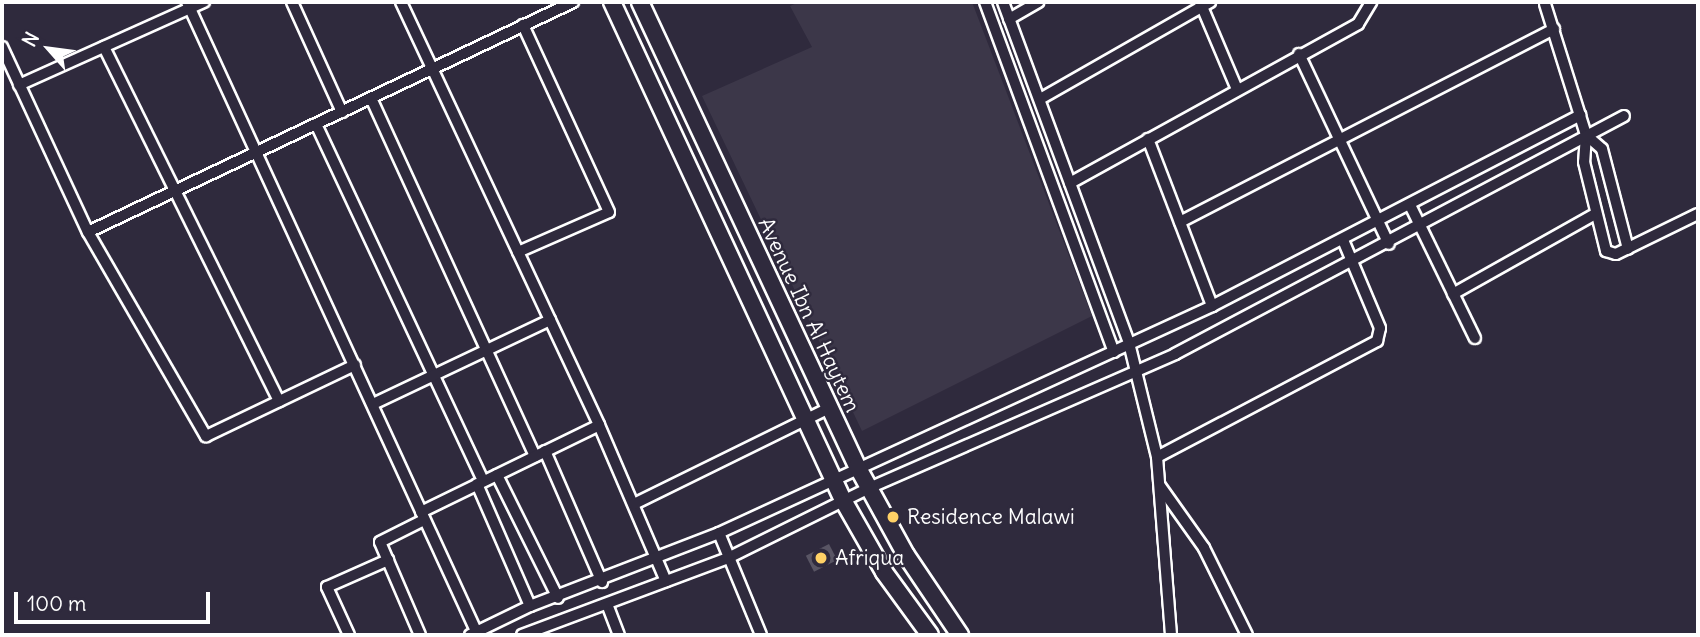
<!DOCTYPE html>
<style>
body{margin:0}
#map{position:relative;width:1700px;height:637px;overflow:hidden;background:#2f2a3d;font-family:Delius,sans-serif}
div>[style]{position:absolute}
.built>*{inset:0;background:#3c3749}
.building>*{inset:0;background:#595564;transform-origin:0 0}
.roads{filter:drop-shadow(2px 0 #fff) drop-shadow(-2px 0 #fff) drop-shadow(0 2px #fff) drop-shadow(0 -2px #fff)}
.street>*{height:10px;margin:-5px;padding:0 5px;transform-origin:5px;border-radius:5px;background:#2f2a3d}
.secondary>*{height:16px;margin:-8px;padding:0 8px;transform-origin:8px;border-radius:8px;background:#2f2a3d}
.dots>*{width:19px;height:19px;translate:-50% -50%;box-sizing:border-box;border:4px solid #2f2a3d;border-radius:50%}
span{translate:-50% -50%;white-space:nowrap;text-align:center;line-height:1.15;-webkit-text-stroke:5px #2f2a3d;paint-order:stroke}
.street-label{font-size:21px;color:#fff}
.poi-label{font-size:21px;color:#fff}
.left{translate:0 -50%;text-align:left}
.frame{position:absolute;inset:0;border:4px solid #fff;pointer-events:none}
.north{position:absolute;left:14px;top:14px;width:70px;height:70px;-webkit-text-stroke:5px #2f2a3d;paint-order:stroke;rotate:298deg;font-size:19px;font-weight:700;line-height:28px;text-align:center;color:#fff}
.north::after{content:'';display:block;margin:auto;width:24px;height:32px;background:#fff;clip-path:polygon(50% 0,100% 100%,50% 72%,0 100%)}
.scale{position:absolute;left:14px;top:592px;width:196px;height:32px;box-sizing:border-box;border:4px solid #fff;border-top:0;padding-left:9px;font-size:21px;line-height:24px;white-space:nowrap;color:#fff;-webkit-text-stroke:5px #2f2a3d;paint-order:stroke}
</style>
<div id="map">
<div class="built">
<i style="clip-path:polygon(799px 2px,972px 2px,1092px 316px,862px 431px,702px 96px,812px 47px,790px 6px)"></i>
</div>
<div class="building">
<i style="left:829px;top:544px;width:18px;height:26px;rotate:63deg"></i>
</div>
<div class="roads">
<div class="street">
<i style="left:187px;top:2px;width:694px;rotate:65.32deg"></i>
<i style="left:292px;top:2px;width:121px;rotate:65.6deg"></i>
<i style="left:401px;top:2px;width:467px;rotate:64.9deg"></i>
<i style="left:599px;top:425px;width:170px;rotate:66.8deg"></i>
<i style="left:985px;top:2px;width:373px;rotate:69.8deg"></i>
<i style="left:1003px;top:2px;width:364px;rotate:69.7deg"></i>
<i style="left:1129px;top:343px;width:117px;rotate:76.2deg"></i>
<i style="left:1157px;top:457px;width:179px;rotate:85.5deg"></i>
<i style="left:1200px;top:2px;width:95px;rotate:67deg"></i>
<i style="left:1545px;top:4px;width:137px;rotate:72.6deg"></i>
<i style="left:1586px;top:135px;width:27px;rotate:94deg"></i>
<i style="left:1584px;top:162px;width:92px;rotate:76.1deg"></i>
<i style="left:1606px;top:251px;width:10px;rotate:17deg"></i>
<i style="left:1616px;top:254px;width:91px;rotate:-26deg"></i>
<i style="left:1009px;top:19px;width:34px;rotate:-30deg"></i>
<i style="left:2px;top:47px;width:204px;rotate:65.1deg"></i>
<i style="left:88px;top:232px;width:236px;rotate:60deg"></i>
<i style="left:206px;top:436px;width:165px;rotate:-25.5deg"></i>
<i style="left:104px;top:47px;width:395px;rotate:63.7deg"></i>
<i style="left:1299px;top:54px;width:210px;rotate:64.7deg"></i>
<i style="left:19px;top:85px;width:203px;rotate:-24.2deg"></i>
<i style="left:371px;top:98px;width:394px;rotate:65.4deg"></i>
<i style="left:1040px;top:99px;width:196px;rotate:-29.7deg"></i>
<i style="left:316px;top:124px;width:394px;rotate:64.9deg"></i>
<i style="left:1586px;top:135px;width:21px;rotate:41deg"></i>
<i style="left:1602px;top:149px;width:103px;rotate:75.4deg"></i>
<i style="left:1148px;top:139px;width:179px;rotate:69deg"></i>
<i style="left:1070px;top:183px;width:329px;rotate:-28.9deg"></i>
<i style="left:1358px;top:24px;width:26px;rotate:-59deg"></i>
<i style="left:1410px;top:205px;width:148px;rotate:64deg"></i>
<i style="left:1180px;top:222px;width:421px;rotate:-27.3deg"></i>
<i style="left:88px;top:232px;width:537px;rotate:-25.37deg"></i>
<i style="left:518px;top:252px;width:99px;rotate:-23.7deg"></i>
<i style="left:609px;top:212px;width:206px;rotate:-114.7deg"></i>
<i style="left:1453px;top:294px;width:163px;rotate:-29.4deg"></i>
<i style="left:373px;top:404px;width:196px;rotate:-25.4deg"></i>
<i style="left:545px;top:451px;width:143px;rotate:66.5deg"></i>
<i style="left:1157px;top:457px;width:249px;rotate:-27.8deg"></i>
<i style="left:1377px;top:341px;width:13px;rotate:-77deg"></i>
<i style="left:1380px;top:328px;width:95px;rotate:-112.8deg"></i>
<i style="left:497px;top:475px;width:137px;rotate:63.6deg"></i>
<i style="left:477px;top:484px;width:133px;rotate:66.5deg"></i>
<i style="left:1160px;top:486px;width:76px;rotate:54.6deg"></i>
<i style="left:1204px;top:548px;width:97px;rotate:63.7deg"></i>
<i style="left:634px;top:504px;width:217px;rotate:-26.2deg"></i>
<i style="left:421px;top:512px;width:198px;rotate:-26deg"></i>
<i style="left:719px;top:533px;width:110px;rotate:67.6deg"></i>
<i style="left:607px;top:604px;width:33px;rotate:69deg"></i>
<i style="left:349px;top:635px;width:53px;rotate:-114.6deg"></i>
<i style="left:327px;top:587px;width:67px;rotate:-23.9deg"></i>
<i style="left:420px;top:635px;width:101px;rotate:-113.3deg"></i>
<i style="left:380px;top:542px;width:49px;rotate:-26.6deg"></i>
<i style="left:470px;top:635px;width:67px;rotate:-25.8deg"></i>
<i style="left:530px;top:606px;width:203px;rotate:-21.1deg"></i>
<i style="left:719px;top:533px;width:543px;rotate:-24.72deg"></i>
<i style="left:1212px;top:306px;width:415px;rotate:-27.4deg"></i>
<i style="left:522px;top:635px;width:220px;rotate:-20.5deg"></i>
<i style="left:728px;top:558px;width:157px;rotate:-26.4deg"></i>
<i style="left:869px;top:488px;width:334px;rotate:-23.6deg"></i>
<i style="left:1175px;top:354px;width:508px;rotate:-27.93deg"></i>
</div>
<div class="secondary">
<i style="left:612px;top:2px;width:549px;rotate:65.12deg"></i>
<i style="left:843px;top:500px;width:83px;rotate:60.3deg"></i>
<i style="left:884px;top:572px;width:78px;rotate:53.9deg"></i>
<i style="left:640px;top:2px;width:512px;rotate:64.94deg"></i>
<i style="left:857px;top:466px;width:102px;rotate:61.2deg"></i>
<i style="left:906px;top:555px;width:97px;rotate:56deg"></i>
</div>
</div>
<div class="dots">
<i style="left:893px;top:517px;background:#ffd166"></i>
<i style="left:821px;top:558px;background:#ffd166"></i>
</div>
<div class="street-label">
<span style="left:809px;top:315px;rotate:65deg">Avenue Ibn Al Haytem</span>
</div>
<div class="poi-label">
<span class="left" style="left:907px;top:517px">Residence Malawi</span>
<span class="left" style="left:835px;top:558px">Afriqua</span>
</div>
<div class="frame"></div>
<div class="north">N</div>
<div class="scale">100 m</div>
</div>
